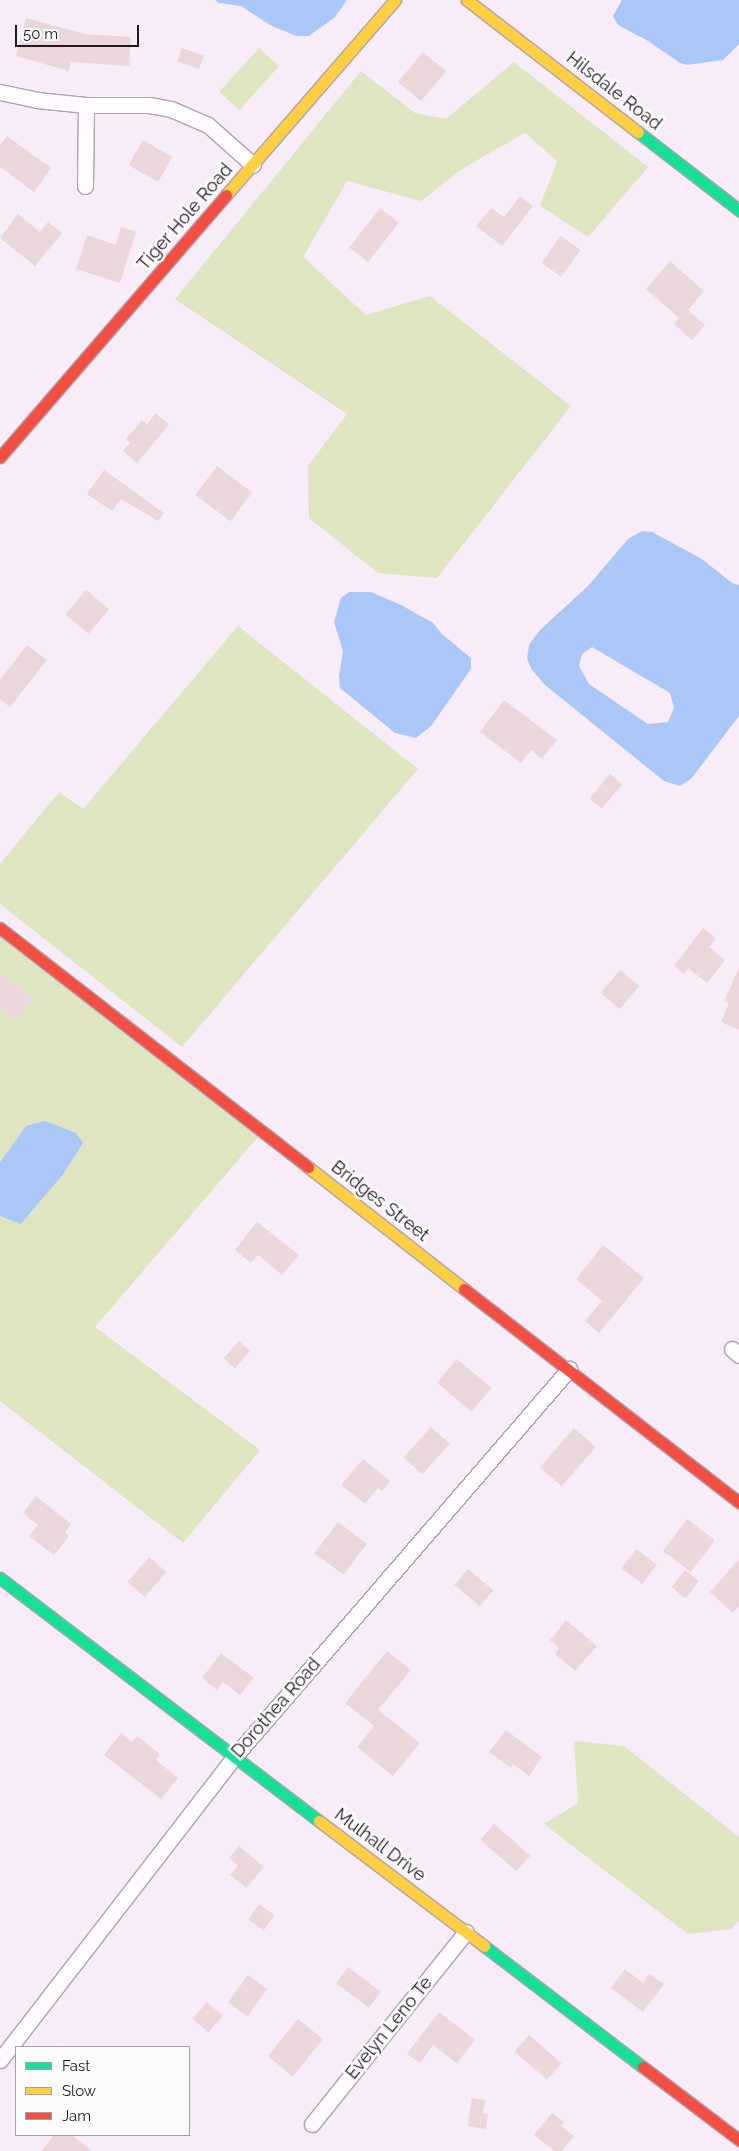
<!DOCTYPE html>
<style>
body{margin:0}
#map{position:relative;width:739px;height:2151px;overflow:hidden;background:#f8ecf9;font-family:Raleway,sans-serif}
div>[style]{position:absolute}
.green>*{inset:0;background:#dee5c0;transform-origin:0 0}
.water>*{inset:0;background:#aac7f8}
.building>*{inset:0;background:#ead7db;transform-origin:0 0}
.roads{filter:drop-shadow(1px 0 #ada4ae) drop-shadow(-1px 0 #ada4ae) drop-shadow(0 1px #ada4ae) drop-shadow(0 -1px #ada4ae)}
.street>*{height:15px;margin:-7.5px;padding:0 7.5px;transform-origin:7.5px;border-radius:7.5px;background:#fefcfe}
.fast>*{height:11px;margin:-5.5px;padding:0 5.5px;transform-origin:5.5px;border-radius:5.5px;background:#16e098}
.slow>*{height:11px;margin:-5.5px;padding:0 5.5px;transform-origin:5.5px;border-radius:5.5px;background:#ffcf43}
.jam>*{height:11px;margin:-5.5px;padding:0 5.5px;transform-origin:5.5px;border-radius:5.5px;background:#f24e42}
span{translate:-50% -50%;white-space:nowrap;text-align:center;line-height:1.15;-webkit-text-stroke:5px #fcfcfc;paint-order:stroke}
.street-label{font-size:18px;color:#1f1821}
.legend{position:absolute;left:15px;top:2046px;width:175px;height:90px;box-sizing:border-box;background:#fcfcfc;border:1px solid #a4a1a4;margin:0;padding:6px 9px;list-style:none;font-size:15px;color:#1f1821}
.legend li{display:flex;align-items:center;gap:10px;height:25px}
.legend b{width:25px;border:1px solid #a4a1a4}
.scale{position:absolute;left:15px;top:25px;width:124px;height:22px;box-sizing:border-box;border:2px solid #1f1821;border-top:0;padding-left:6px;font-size:15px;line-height:18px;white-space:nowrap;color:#1f1821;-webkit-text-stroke:4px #fcfcfc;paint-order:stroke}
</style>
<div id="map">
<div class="green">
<i style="left:259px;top:48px;width:27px;height:59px;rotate:42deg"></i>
<i style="clip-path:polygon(514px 62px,648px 167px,588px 237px,540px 206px,557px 161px,525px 133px,462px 169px,421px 201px,347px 181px,303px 257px,366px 315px,430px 296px,571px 406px,437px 578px,378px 573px,309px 518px,308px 466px,347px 414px,175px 299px,361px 71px,415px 113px,446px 119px)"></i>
<i style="clip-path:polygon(238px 626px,418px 769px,182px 1047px,0 904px,0 864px,59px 792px,83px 809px)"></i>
<i style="clip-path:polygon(0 937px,258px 1137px,95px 1327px,260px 1450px,183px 1543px,0 1401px,0 1216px,21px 1223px,26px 1126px,0 1162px)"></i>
<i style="clip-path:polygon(574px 1741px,624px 1746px,739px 1837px,739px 1921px,731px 1929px,688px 1934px,544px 1824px,578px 1803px)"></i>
</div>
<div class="water">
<i style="clip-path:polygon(215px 0,347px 0,335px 17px,309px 36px,296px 36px,270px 25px,241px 6px,219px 3px)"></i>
<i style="clip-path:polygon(622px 0,739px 0,739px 44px,723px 60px,687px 65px,680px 63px,648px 41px,618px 25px,613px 16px)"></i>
<i style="clip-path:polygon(evenodd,642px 531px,652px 532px,702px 559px,732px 583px,739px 585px,739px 716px,691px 779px,680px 786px,664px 781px,545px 685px,532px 670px,527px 659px,529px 645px,540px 630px,588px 586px,628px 539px,642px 531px,592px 647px,670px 693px,674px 708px,668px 722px,648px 724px,589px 684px,579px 666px,582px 654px,592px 647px)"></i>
<i style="clip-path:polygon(349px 592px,371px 592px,401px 605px,433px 623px,442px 634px,471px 658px,471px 669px,431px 726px,416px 738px,395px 733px,340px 688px,339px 676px,343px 651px,334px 622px,341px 598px)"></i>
<i style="clip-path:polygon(45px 1121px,76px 1133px,83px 1143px,64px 1173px,21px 1224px,0 1216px,0 1162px,26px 1126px)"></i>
</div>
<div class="building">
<i style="clip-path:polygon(26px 18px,85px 34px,131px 37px,129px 66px,71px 62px,69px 71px,16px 56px)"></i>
<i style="left:182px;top:48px;width:23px;height:14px;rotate:20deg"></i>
<i style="left:423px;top:52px;width:30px;height:39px;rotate:40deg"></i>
<i style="clip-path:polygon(7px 136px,51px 168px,34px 192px,0 167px,0 145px)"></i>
<i style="left:143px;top:140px;width:34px;height:29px;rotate:30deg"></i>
<i style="clip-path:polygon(520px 196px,533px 206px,502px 246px,476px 226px,491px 208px,504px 217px)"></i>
<i style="left:380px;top:208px;width:24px;height:50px;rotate:38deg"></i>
<i style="clip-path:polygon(18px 214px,40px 232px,48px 222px,62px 233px,35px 266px,0 238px)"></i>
<i style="clip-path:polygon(121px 227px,136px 232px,120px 283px,76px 269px,87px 235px,116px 245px)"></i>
<i style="left:561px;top:236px;width:24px;height:33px;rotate:36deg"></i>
<i style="clip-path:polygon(670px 261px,704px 291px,688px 310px,705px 325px,692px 340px,674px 324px,679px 318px,646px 289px)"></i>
<i style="clip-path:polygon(156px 413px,169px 425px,137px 463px,123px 451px,130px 443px,126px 439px,142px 420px,147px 424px)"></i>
<i style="left:217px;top:466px;width:44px;height:36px;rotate:37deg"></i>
<i style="clip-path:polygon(104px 470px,164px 513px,158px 521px,121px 499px,112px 511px,87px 494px)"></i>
<i style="left:86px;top:590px;width:30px;height:32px;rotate:40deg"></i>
<i style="clip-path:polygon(27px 645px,47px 660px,10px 707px,0 699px,0 680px)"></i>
<i style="clip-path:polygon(504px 700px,557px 740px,542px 759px,531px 750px,521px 763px,480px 732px)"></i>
<i style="left:610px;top:774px;width:16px;height:32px;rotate:40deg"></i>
<i style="clip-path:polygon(703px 928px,716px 938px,709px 947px,725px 960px,707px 983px,688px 968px,684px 974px,674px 966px)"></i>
<i style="clip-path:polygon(739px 968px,739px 1030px,721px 1022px,729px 1003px,724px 1001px)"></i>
<i style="left:620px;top:970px;width:25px;height:30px;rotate:40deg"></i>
<i style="clip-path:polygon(0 973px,34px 999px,16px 1021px,0 1009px)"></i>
<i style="clip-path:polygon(257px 1222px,299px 1255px,282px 1275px,258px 1255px,251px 1263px,235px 1250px)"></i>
<i style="clip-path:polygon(603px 1245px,644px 1278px,599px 1333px,585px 1321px,602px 1301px,576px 1279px)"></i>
<i style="left:239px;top:1341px;width:15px;height:23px;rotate:42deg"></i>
<i style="left:457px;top:1359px;width:45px;height:31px;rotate:40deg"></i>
<i style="left:431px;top:1427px;width:25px;height:41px;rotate:42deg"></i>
<i style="left:574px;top:1428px;width:29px;height:52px;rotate:41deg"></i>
<i style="clip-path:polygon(363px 1459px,390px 1481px,382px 1491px,378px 1488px,365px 1504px,341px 1485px)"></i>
<i style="clip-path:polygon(36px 1496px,71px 1524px,65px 1532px,69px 1536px,54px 1555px,29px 1536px,38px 1525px,23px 1513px)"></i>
<i style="left:687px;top:1519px;width:35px;height:40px;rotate:37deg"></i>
<i style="left:338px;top:1522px;width:36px;height:39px;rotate:37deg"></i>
<i style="left:636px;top:1549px;width:26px;height:24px;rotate:37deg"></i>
<i style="left:149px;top:1557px;width:23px;height:33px;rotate:41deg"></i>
<i style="clip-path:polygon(739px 1559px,739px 1606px,733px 1613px,710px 1592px)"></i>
<i style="left:468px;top:1569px;width:33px;height:21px;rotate:40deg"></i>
<i style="left:685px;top:1570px;width:18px;height:22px;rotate:38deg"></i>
<i style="clip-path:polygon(566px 1620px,597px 1646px,575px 1671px,555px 1654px,559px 1648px,550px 1640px)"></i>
<i style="clip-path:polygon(387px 1651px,411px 1670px,378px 1710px,420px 1743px,393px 1776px,357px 1747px,374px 1726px,345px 1703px)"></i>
<i style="clip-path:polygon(221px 1653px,254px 1678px,240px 1695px,223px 1682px,217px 1690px,202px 1678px)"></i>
<i style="clip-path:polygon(506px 1730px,542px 1757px,529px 1776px,513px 1764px,511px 1768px,489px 1752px)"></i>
<i style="clip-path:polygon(121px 1733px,132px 1742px,137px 1736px,160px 1754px,156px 1760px,178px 1778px,161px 1799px,104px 1755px)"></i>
<i style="left:494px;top:1824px;width:48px;height:21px;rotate:41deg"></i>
<i style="clip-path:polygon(239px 1846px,264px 1867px,246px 1888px,230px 1875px,238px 1866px,229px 1858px)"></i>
<i style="left:259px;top:1904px;width:19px;height:19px;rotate:35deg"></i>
<i style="left:348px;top:1967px;width:41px;height:20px;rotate:37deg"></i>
<i style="clip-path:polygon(625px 1969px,643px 1983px,649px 1974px,664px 1984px,643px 2012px,611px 1988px)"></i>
<i style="left:248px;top:1975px;width:24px;height:34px;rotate:36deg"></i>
<i style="left:207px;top:2002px;width:21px;height:22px;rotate:41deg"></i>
<i style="clip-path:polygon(439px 2012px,475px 2040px,457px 2063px,433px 2045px,420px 2063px,407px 2054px)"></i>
<i style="left:298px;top:2019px;width:32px;height:48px;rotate:39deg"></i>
<i style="left:529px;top:2035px;width:43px;height:22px;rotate:41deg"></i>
<i style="clip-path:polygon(472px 2098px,485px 2100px,483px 2113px,488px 2114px,486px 2129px,468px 2126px)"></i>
<i style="clip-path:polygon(552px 2113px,564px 2122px,561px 2126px,574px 2136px,562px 2151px,555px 2151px,534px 2135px)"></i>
<i style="clip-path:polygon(54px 2135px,72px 2135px,92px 2151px,41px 2151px)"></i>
</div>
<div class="roads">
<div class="street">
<i style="left:0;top:92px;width:38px;rotate:12deg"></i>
<i style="left:37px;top:100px;width:49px;rotate:5.8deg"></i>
<i style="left:86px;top:105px;width:63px"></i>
<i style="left:149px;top:105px;width:22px;rotate:10deg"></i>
<i style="left:171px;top:109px;width:40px;rotate:23.4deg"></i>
<i style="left:208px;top:125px;width:60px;rotate:41.6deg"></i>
<i style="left:85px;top:186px;width:81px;rotate:-89.3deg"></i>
<i style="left:732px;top:1349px;width:9px;rotate:41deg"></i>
<i style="left:0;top:2060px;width:383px;rotate:-52.3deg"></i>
<i style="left:234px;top:1757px;width:513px;rotate:-49.19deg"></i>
<i style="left:312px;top:2124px;width:246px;rotate:-51.3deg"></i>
</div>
<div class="fast">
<i style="left:638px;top:132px;width:128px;rotate:37.7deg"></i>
<i style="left:0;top:1578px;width:401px;rotate:37.3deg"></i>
<i style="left:484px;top:1946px;width:200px;rotate:37.3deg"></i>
</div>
<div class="slow">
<i style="left:467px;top:0;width:216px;rotate:37.7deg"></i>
<i style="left:226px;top:195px;width:258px;rotate:-49.1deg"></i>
<i style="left:308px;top:1167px;width:198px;rotate:38deg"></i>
<i style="left:319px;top:1821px;width:207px;rotate:37.1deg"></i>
</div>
<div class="jam">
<i style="left:0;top:457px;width:346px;rotate:-49.2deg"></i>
<i style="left:0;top:928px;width:390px;rotate:37.8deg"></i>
<i style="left:464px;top:1289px;width:348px;rotate:37.8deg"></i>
<i style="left:643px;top:2067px;width:121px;rotate:37.2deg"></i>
</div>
</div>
<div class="street-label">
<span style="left:614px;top:91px;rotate:38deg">Hilsdale Road</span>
<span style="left:185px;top:217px;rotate:-49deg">Tiger Hole Road</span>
<span style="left:380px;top:1201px;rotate:38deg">Bridges Street</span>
<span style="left:276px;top:1708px;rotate:-49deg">Dorothea Road</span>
<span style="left:380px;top:1845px;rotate:37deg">Mulhall Drive</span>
<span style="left:389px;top:2028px;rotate:-51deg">Evelyn Leno Te</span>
</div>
<ul class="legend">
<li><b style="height:6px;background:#16e098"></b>Fast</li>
<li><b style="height:6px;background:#ffcf43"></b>Slow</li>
<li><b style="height:6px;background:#f24e42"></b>Jam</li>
</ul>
<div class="scale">50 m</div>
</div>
